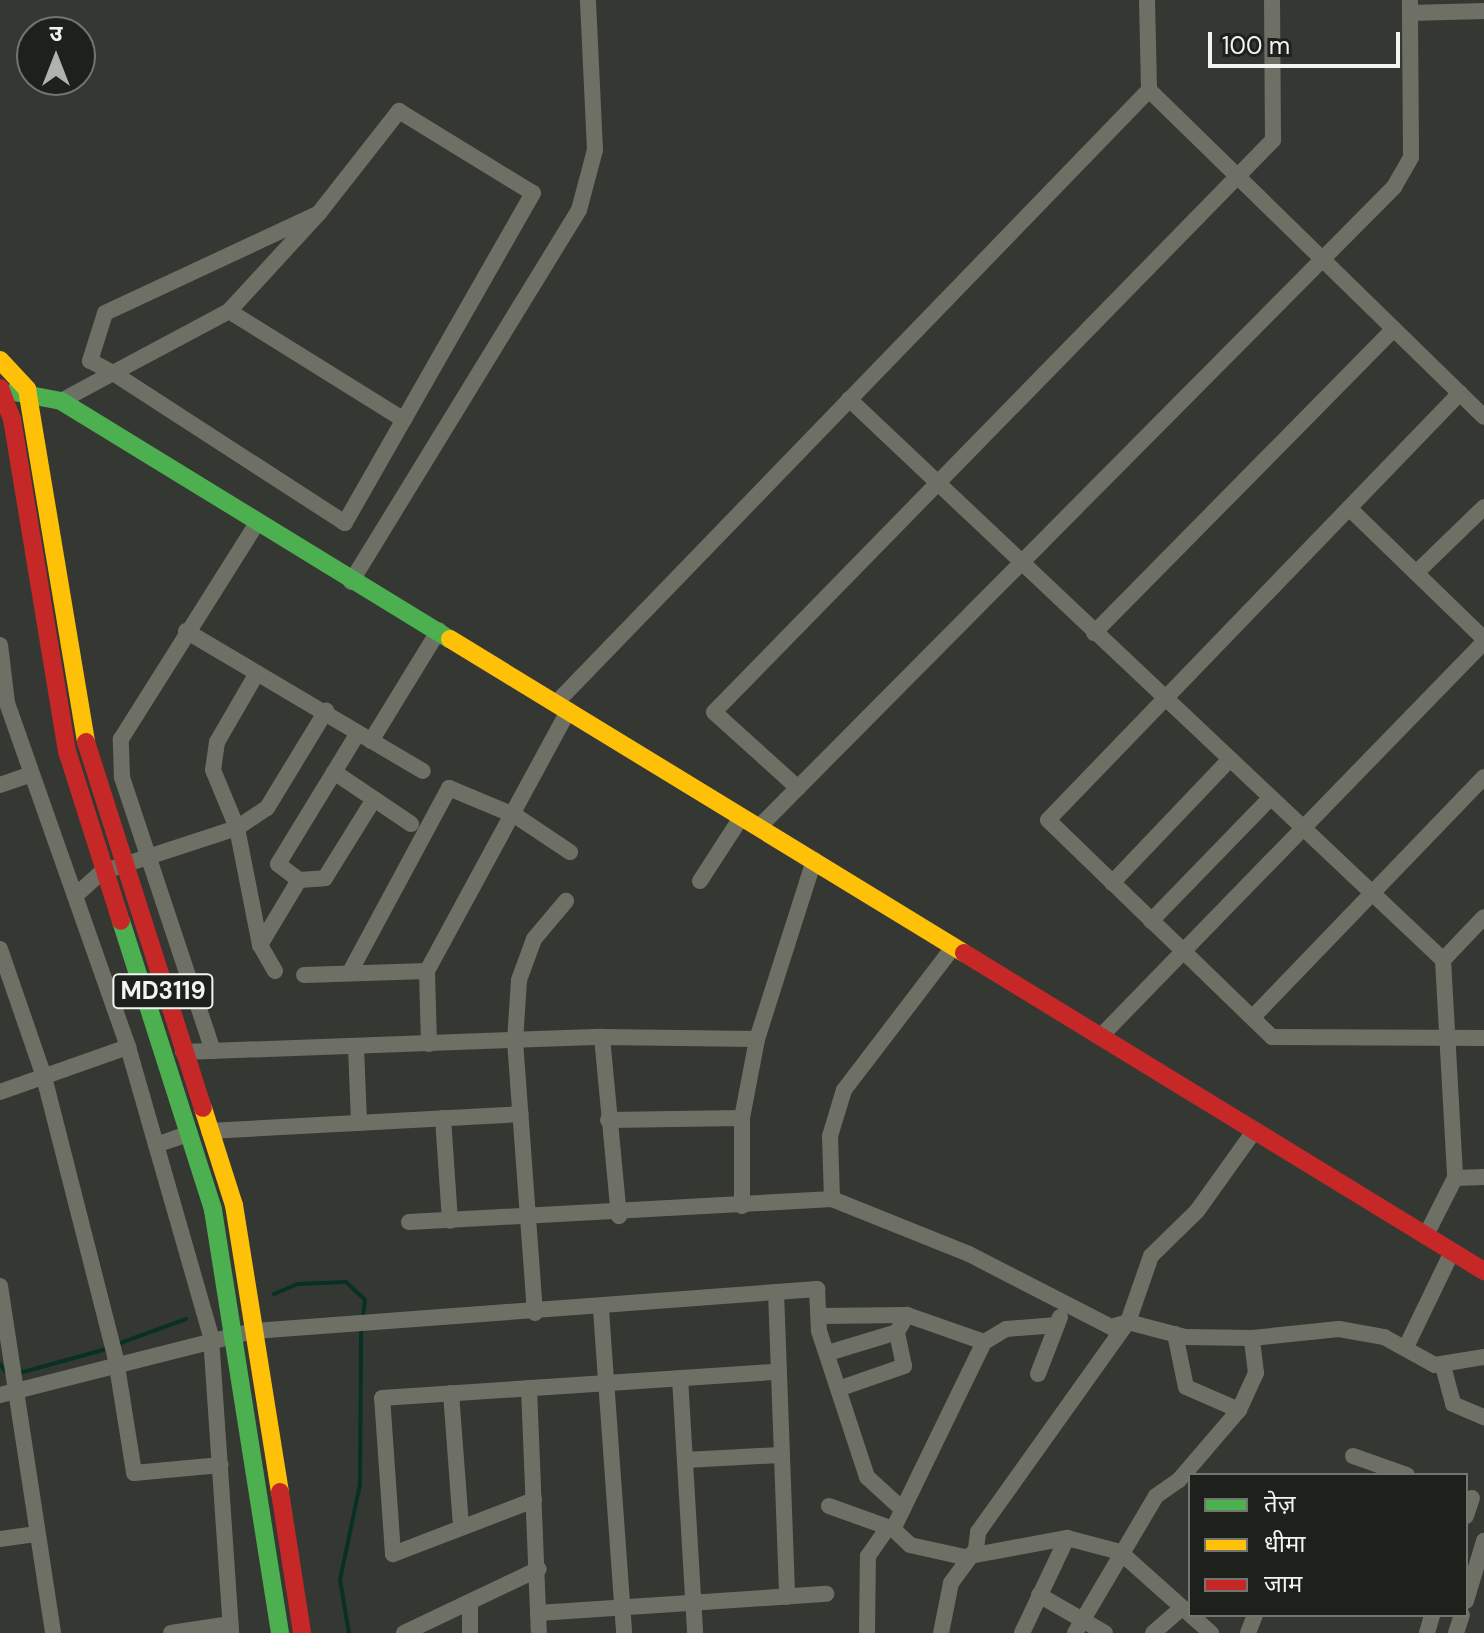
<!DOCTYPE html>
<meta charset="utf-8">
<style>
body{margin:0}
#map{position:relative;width:1484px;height:1633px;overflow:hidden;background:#353832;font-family:"DM Sans","Noto Sans Devanagari",sans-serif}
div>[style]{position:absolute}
.stream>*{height:4px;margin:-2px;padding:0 2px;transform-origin:2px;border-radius:2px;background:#093025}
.street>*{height:16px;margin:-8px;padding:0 8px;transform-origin:8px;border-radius:8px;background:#6f7065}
.fast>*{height:18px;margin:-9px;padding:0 9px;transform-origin:9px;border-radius:9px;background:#4caf50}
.slow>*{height:18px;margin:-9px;padding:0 9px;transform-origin:9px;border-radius:9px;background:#ffc107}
.jam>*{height:18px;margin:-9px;padding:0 9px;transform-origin:9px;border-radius:9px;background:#c62828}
span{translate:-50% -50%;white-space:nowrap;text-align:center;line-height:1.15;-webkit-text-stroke:6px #1d201b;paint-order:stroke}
.shield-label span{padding:2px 6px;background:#1d201b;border:2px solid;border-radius:6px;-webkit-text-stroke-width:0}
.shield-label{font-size:24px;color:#f1f5ef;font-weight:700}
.legend{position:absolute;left:1188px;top:1473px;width:280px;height:144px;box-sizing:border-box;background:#1d201b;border:2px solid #727570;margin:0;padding:10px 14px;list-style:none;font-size:24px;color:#f1f5ef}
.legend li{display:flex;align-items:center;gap:16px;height:40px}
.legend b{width:40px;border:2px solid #727570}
.north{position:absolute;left:16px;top:16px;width:80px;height:80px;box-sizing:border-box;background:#1d201b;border:2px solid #727570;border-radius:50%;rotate:0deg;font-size:22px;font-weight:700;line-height:32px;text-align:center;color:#f1f5ef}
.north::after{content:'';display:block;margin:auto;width:28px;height:36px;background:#afb3ad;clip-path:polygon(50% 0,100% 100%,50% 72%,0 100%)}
.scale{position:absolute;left:1208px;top:32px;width:192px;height:36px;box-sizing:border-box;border:4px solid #f1f5ef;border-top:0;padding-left:10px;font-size:24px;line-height:28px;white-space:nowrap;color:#f1f5ef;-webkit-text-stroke:6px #1d201b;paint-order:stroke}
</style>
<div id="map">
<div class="stream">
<i style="left:274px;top:1294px;width:26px;rotate:-23deg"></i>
<i style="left:298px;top:1284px;width:48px;rotate:-2.4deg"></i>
<i style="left:346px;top:1282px;width:26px;rotate:43deg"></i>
<i style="left:365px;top:1300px;width:17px;rotate:97deg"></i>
<i style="left:115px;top:1345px;width:76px;rotate:-20.1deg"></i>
<i style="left:0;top:1364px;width:14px;rotate:54deg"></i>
<i style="left:16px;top:1374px;width:94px;rotate:-15.4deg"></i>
<i style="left:349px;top:1633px;width:54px;rotate:-99.6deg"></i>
<i style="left:340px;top:1580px;width:98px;rotate:-78.2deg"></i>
<i style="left:360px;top:1484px;width:158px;rotate:-89.6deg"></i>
</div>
<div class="street">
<i style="left:1147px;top:0;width:90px;rotate:88.7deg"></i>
<i style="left:1149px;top:90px;width:468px;rotate:44.3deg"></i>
<i style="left:1411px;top:13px;width:73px;rotate:-1.6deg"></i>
<i style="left:229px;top:311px;width:206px;rotate:31.9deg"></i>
<i style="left:1460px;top:393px;width:593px;rotate:133.98deg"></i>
<i style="left:1048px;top:820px;width:312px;rotate:44.1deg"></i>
<i style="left:1272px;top:1037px;width:212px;rotate:0.3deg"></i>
<i style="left:849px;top:399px;width:817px;rotate:43.36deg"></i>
<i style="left:1443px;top:960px;width:218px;rotate:86.8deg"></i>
<i style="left:1455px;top:1178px;width:64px;rotate:117deg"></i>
<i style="left:61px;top:401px;width:59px;rotate:-28.3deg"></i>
<i style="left:113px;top:373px;width:132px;rotate:-28.1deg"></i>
<i style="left:229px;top:311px;width:133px;rotate:-47.4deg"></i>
<i style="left:319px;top:213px;width:130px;rotate:-51.9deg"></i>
<i style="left:399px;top:111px;width:157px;rotate:31.5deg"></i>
<i style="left:533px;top:193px;width:380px;rotate:119.7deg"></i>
<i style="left:345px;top:523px;width:276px;rotate:-147.1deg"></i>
<i style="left:113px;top:373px;width:26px;rotate:-152deg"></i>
<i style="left:90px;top:361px;width:50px;rotate:-72.6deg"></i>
<i style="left:105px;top:313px;width:236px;rotate:-25deg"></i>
<i style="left:1349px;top:508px;width:188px;rotate:44.1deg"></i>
<i style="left:1416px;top:573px;width:95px;rotate:-44.1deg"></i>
<i style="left:351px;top:582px;width:436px;rotate:-58.5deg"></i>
<i style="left:579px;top:210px;width:62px;rotate:-75.1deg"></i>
<i style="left:595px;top:150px;width:150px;rotate:-92.7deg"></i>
<i style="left:186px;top:631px;width:275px;rotate:30.6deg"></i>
<i style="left:1094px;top:633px;width:427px;rotate:-45.4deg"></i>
<i style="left:0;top:645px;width:58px;rotate:83.1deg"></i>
<i style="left:7px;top:703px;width:365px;rotate:70.6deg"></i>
<i style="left:128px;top:1047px;width:302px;rotate:74deg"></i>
<i style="left:211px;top:1337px;width:297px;rotate:86.1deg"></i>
<i style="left:257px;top:673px;width:80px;rotate:120.1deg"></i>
<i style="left:217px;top:742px;width:28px;rotate:98deg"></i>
<i style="left:213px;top:770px;width:63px;rotate:67.5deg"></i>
<i style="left:237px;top:828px;width:119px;rotate:78.9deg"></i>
<i style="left:260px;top:945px;width:30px;rotate:60deg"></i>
<i style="left:557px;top:702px;width:851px;rotate:-45.95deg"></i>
<i style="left:371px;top:741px;width:130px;rotate:-58.5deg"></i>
<i style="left:334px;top:772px;width:93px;rotate:34deg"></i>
<i style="left:0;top:785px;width:31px;rotate:-19deg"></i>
<i style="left:798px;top:788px;width:113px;rotate:-137.9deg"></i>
<i style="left:714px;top:712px;width:800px;rotate:-45.66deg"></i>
<i style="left:1273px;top:140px;width:140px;rotate:-90.4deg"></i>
<i style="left:759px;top:827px;width:902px;rotate:-45.22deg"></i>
<i style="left:1394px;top:187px;width:34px;rotate:-60deg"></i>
<i style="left:1411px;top:157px;width:157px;rotate:-90.4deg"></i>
<i style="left:299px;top:880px;width:26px;rotate:-143deg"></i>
<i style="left:278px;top:864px;width:153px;rotate:-58.6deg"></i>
<i style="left:700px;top:881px;width:77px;rotate:-57.1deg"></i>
<i style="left:1112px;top:883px;width:170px;rotate:-46.4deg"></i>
<i style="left:75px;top:896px;width:36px;rotate:-42deg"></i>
<i style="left:102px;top:872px;width:142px;rotate:-18.1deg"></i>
<i style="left:237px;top:828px;width:36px;rotate:-34deg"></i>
<i style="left:267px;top:808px;width:114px;rotate:-58.7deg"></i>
<i style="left:1151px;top:921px;width:171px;rotate:-45.9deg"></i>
<i style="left:260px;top:945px;width:76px;rotate:-59deg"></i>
<i style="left:299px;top:880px;width:26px;rotate:-4deg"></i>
<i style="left:325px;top:878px;width:93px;rotate:-58.2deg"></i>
<i style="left:0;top:949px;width:135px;rotate:71deg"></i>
<i style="left:44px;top:1077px;width:292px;rotate:75.7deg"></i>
<i style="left:116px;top:1360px;width:114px;rotate:80.9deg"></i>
<i style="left:134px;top:1473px;width:87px;rotate:-5.3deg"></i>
<i style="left:1443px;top:960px;width:59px;rotate:-46.4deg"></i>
<i style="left:350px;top:972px;width:209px;rotate:-61.7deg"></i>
<i style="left:449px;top:788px;width:73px;rotate:22.7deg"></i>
<i style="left:516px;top:816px;width:65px;rotate:33.7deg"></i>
<i style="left:304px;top:975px;width:123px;rotate:-1.9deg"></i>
<i style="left:1253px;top:1017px;width:333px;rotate:-46.1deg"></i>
<i style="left:1101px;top:1036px;width:549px;rotate:-45.81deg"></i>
<i style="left:602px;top:1037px;width:180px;rotate:84.6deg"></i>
<i style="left:429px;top:1044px;width:73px;rotate:-91.6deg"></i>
<i style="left:427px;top:971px;width:297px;rotate:-61.5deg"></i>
<i style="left:356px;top:1047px;width:76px;rotate:87.7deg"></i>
<i style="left:213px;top:1051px;width:289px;rotate:-108.4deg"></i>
<i style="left:122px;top:777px;width:38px;rotate:-92deg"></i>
<i style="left:121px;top:739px;width:255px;rotate:-57.8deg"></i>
<i style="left:183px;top:1052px;width:419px;rotate:-2.1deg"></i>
<i style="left:602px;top:1037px;width:155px;rotate:0.7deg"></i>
<i style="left:0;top:1092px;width:136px;rotate:-19.4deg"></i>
<i style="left:443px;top:1118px;width:103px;rotate:86.1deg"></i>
<i style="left:608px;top:1120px;width:134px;rotate:-0.9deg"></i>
<i style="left:209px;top:1131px;width:312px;rotate:-3.1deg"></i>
<i style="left:156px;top:1145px;width:34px;rotate:-19deg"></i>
<i style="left:1455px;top:1178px;width:29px;rotate:-2deg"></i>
<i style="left:832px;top:1199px;width:63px;rotate:-91.8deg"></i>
<i style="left:830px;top:1136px;width:48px;rotate:-73.1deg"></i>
<i style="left:844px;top:1090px;width:181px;rotate:-52.6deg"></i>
<i style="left:742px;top:1206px;width:88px;rotate:-90deg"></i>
<i style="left:742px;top:1118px;width:80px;rotate:-79.2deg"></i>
<i style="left:757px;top:1039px;width:188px;rotate:-72.3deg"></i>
<i style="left:409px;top:1222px;width:424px;rotate:-3.1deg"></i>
<i style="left:832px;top:1199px;width:148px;rotate:21.9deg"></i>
<i style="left:969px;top:1254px;width:160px;rotate:27.2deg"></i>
<i style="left:1111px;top:1327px;width:18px;rotate:-16deg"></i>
<i style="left:1128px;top:1322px;width:59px;rotate:14.7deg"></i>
<i style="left:1185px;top:1337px;width:67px;rotate:0.9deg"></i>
<i style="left:1252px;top:1338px;width:87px;rotate:-5.9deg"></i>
<i style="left:1339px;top:1329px;width:46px;rotate:10.1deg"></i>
<i style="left:1384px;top:1337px;width:58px;rotate:28.8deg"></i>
<i style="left:1435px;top:1365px;width:50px;rotate:-9.3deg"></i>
<i style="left:0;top:1286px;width:351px;rotate:81.3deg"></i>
<i style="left:776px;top:1292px;width:305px;rotate:87.9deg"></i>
<i style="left:601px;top:1310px;width:324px;rotate:85.9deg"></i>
<i style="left:535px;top:1313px;width:273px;rotate:-94.2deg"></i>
<i style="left:515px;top:1041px;width:61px;rotate:-86.2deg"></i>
<i style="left:519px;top:980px;width:44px;rotate:-69.9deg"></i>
<i style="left:534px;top:939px;width:50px;rotate:-49.9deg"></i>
<i style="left:819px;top:1316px;width:88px;rotate:-0.7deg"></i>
<i style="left:907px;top:1315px;width:82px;rotate:19.3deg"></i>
<i style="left:1057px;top:1325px;width:51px;rotate:175.5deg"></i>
<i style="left:1006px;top:1329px;width:26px;rotate:149deg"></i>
<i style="left:984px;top:1342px;width:208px;rotate:115.9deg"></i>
<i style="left:893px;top:1529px;width:23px;rotate:43deg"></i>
<i style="left:910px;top:1545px;width:55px;rotate:12.5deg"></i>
<i style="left:964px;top:1557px;width:105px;rotate:-10.5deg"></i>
<i style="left:1067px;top:1538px;width:55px;rotate:14.8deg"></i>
<i style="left:1120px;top:1552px;width:122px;rotate:41.7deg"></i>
<i style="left:1175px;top:1334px;width:54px;rotate:78.3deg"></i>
<i style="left:1186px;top:1387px;width:58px;rotate:23.5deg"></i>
<i style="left:1239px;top:1410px;width:41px;rotate:-65.3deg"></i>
<i style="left:1256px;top:1373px;width:35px;rotate:-97deg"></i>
<i style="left:1406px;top:1347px;width:106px;rotate:-64.2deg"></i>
<i style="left:828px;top:1353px;width:72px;rotate:-16.9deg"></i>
<i style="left:1443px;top:1366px;width:39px;rotate:75deg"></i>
<i style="left:1453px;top:1404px;width:34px;rotate:23deg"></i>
<i style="left:1038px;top:1374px;width:61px;rotate:-68.9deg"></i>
<i style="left:680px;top:1378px;width:255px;rotate:86.6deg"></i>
<i style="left:529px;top:1388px;width:245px;rotate:87.7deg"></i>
<i style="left:841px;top:1388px;width:67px;rotate:-19.2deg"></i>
<i style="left:904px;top:1366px;width:35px;rotate:-102deg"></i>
<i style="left:897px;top:1332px;width:20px;rotate:-60deg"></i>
<i style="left:451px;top:1393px;width:133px;rotate:85.7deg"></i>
<i style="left:0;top:1395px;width:261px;rotate:-14.2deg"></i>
<i style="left:253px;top:1331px;width:566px;rotate:-4.26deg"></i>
<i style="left:817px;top:1289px;width:42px;rotate:87.3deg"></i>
<i style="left:819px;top:1331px;width:154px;rotate:71.8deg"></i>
<i style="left:867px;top:1477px;width:46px;rotate:42.4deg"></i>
<i style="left:1353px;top:1456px;width:57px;rotate:19.4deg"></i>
<i style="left:685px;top:1460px;width:95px;rotate:-3deg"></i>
<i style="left:534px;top:1500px;width:151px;rotate:159deg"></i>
<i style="left:393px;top:1554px;width:156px;rotate:-94deg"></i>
<i style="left:382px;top:1398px;width:395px;rotate:-3.8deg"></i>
<i style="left:829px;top:1506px;width:68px;rotate:19.8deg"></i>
<i style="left:1466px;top:1516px;width:19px;rotate:-72deg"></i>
<i style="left:0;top:1539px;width:37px;rotate:-8deg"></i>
<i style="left:1039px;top:1595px;width:76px;rotate:29.9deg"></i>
<i style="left:1466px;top:1601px;width:63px;rotate:-73.3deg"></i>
<i style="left:538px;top:1613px;width:289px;rotate:-3.8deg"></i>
<i style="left:171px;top:1633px;width:60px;rotate:-8.7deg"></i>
<i style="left:404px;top:1633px;width:149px;rotate:-25.4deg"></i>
<i style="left:470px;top:1633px;width:31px;rotate:-90deg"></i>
<i style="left:867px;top:1633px;width:77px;rotate:-89.3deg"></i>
<i style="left:868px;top:1556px;width:33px;rotate:-55deg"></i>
<i style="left:941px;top:1633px;width:51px;rotate:-78.7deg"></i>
<i style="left:951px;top:1583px;width:42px;rotate:-53.7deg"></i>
<i style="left:976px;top:1549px;width:17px;rotate:-83deg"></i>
<i style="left:978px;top:1532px;width:258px;rotate:-54.5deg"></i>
<i style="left:1128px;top:1322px;width:70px;rotate:-70.8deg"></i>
<i style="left:1151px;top:1256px;width:64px;rotate:-44.4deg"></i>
<i style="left:1197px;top:1211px;width:100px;rotate:-54.4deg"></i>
<i style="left:1022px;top:1633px;width:105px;rotate:-64.7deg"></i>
<i style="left:1075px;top:1633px;width:159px;rotate:-59.4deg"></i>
<i style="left:1156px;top:1496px;width:28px;rotate:-35deg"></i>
<i style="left:1179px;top:1480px;width:92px;rotate:-49.4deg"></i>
<i style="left:1153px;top:1633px;width:35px;rotate:-41deg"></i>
<i style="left:1248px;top:1633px;width:19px;rotate:-69deg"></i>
<i style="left:1427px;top:1633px;width:19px;rotate:-74deg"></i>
<i style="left:1456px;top:1633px;width:19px;rotate:-72deg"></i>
</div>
<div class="fast">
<i style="left:14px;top:392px;width:48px;rotate:10.8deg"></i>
<i style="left:61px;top:401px;width:456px;rotate:31.5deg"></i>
<i style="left:121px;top:921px;width:303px;rotate:72.3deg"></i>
<i style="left:213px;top:1210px;width:428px;rotate:81deg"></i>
</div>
<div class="slow">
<i style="left:0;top:360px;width:40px;rotate:47deg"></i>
<i style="left:27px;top:389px;width:358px;rotate:80.5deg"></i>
<i style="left:450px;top:639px;width:602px;rotate:31.42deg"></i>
<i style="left:203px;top:1108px;width:102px;rotate:72.3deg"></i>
<i style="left:234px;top:1205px;width:291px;rotate:80.9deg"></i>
</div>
<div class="jam">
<i style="left:0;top:388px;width:33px;rotate:69deg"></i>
<i style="left:12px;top:419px;width:337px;rotate:80.6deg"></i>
<i style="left:67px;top:751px;width:178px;rotate:72.4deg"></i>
<i style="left:86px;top:742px;width:384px;rotate:72.3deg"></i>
<i style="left:964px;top:953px;width:610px;rotate:31.45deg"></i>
<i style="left:280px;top:1492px;width:143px;rotate:81.1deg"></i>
</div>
<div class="shield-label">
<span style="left:163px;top:991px">MD3119</span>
</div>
<ul class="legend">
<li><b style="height:10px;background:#4caf50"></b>तेज़</li>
<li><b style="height:10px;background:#ffc107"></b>धीमा</li>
<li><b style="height:10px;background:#c62828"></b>जाम</li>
</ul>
<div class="north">उ</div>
<div class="scale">100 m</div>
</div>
